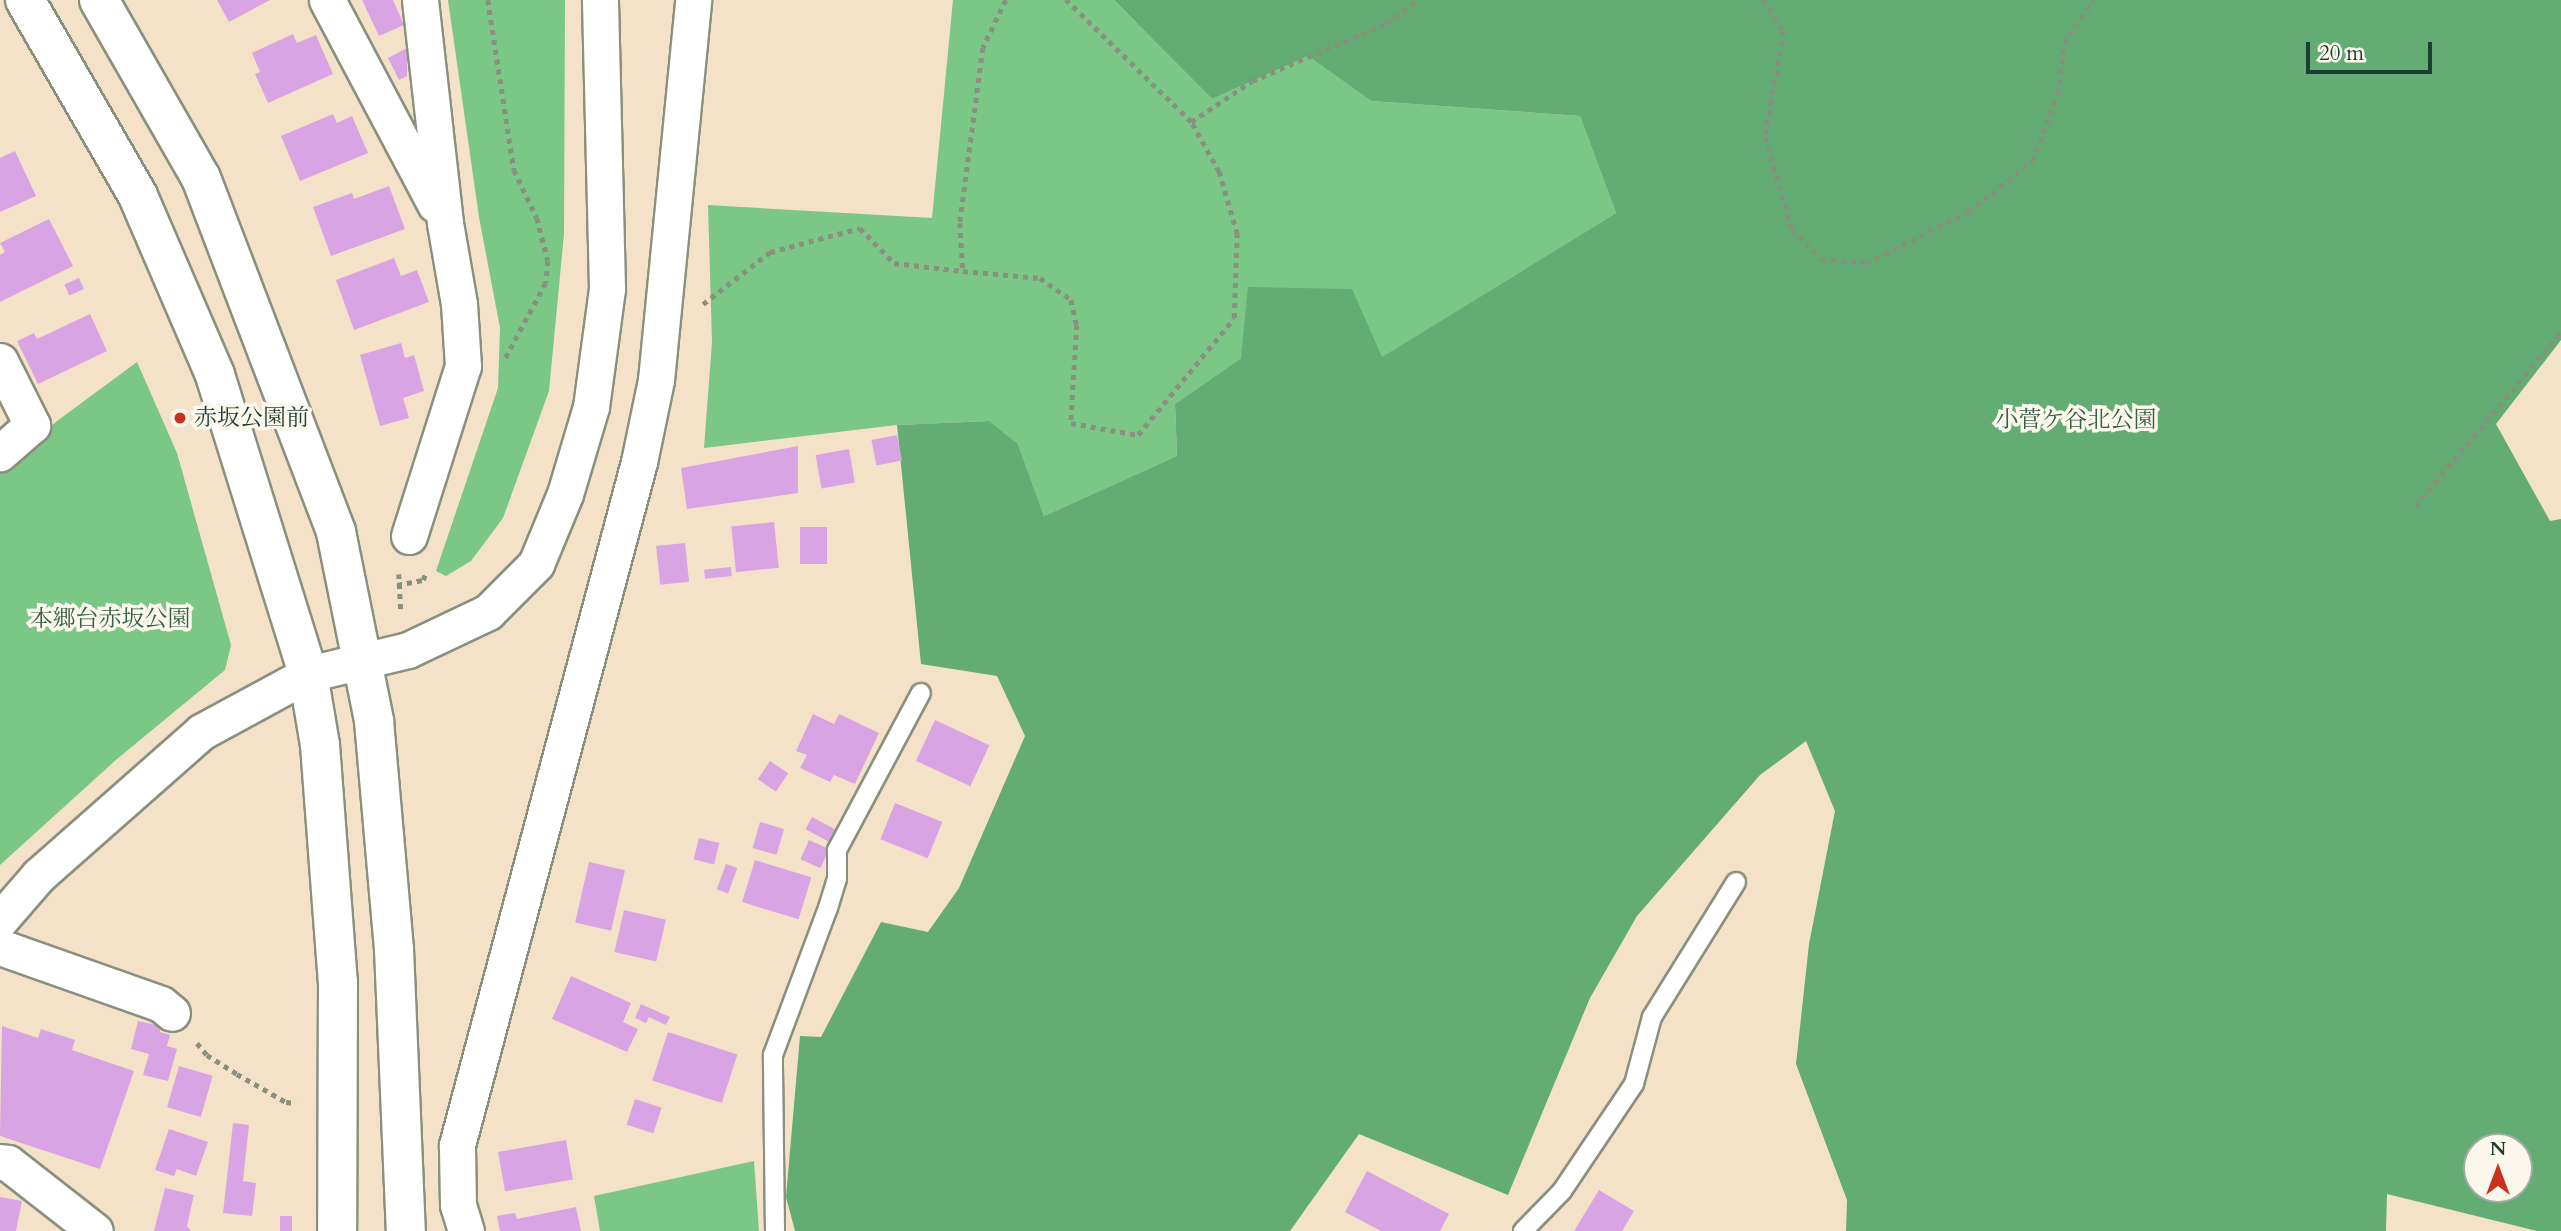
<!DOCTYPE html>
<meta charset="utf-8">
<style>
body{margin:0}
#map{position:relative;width:2561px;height:1231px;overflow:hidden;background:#f4e2c8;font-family:Cardo,"Noto Serif JP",serif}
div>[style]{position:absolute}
.green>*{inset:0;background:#7ac786}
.forest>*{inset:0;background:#63ac73}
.building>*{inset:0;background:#d9a4e4;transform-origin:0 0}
.path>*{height:4.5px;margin-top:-2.25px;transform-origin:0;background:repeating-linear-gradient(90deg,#8a907e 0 5px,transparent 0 10px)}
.roads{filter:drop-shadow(2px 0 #8a907e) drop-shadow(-2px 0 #8a907e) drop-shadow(0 2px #8a907e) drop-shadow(0 -2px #8a907e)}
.lane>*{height:18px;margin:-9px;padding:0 9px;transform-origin:9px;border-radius:9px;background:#fff}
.street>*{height:35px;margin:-17.5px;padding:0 17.5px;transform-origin:17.5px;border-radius:17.5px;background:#fff}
.secondary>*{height:38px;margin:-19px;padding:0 19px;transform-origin:19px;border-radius:19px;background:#fff}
.dots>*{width:19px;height:19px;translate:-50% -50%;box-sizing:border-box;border:4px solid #fbf7ec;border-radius:50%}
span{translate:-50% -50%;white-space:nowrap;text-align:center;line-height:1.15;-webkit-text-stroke:7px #fbf7ec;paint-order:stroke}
.poi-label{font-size:23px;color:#1f3d34}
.left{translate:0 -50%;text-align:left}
.park-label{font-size:23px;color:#366048}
.north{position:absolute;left:2463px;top:1133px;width:70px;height:70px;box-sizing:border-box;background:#fbf7ec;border:2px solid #a3ada2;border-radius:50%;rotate:0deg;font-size:19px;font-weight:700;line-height:28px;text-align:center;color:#1f3d34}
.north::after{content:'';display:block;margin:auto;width:24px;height:32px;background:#c8321e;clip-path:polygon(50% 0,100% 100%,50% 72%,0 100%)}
.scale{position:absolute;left:2306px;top:42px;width:126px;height:32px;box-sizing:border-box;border:4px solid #1f3d34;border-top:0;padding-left:9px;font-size:21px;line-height:24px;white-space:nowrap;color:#1f3d34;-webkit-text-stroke:5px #fbf7ec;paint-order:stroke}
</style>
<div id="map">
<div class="green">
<i style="clip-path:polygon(448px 0,565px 0,564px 234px,549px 391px,503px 518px,471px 561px,446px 576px,436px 571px,498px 388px,500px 328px,479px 217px)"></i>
<i style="clip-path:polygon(953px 0,1114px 0,1212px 99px,1308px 56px,1371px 101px,1580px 116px,1616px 213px,1381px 358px,1241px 358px,1175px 404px,1177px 456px,1044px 516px,1018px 444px,988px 421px,897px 425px,704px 448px,712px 342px,708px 205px,932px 218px)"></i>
<i style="clip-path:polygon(137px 362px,177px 453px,231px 645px,225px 670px,117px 759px,0 865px,0 471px,57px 421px)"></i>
<i style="clip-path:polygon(754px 1161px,759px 1231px,600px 1231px,594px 1196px)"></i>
</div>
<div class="forest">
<i style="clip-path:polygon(evenodd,1114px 0,2561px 0,2561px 340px,2496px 424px,2550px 521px,2561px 519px,2561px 1231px,2537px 1231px,2387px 1194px,2386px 1231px,1846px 1231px,1847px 1200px,1796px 1064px,1809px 944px,1835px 811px,1806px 741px,1760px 775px,1637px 916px,1590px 998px,1508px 1195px,1359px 1134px,1290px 1231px,795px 1231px,786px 1197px,800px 1036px,821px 1037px,881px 922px,928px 932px,959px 888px,1025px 736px,997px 676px,921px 664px,897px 425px,989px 421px,1018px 444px,1044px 516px,1177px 456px,1175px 404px,1241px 358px,1248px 287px,1352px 289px,1382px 357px,1616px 213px,1580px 116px,1371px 101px,1308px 56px,1212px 99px,1114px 0,2477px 1147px,2519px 1147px,2519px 1189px,2477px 1189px,2477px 1147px)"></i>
</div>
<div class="building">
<i style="clip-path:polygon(217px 0,270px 0,229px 22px)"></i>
<i style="clip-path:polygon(362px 0,393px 0,404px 25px,379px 36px)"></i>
<i style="clip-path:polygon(293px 34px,297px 43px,316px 35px,333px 74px,268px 103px,255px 74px,260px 72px,252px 53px)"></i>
<i style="clip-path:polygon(407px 48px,407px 76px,399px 80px,388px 58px)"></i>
<i style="clip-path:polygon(333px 114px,337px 123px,352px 116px,368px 153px,300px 181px,281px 136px)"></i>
<i style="clip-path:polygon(15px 151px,36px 196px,0 212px,0 158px)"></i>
<i style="clip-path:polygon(389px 186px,405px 229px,331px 256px,313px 207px,352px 193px,354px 199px)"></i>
<i style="clip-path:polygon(49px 219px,73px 266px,0 302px,0 255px,5px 252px,0 243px)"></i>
<i style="clip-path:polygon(394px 258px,401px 276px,417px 270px,429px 302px,354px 330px,336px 280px)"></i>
<i style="left:79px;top:278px;width:12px;height:16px;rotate:66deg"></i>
<i style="clip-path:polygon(90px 314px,107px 351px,38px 384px,17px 341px,34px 333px,37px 339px)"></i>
<i style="clip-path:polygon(401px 343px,405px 358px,414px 355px,424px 391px,403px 398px,409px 418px,380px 426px,360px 355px)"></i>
<i style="left:897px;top:435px;width:26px;height:26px;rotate:79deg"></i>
<i style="clip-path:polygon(798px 446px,798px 493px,687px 509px,681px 468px)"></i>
<i style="left:849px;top:449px;width:34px;height:34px;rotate:80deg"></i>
<i style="left:774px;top:522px;width:46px;height:43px;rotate:84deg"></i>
<i style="left:800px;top:527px;width:27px;height:37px"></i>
<i style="left:685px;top:543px;width:39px;height:29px;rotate:84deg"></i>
<i style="left:731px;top:567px;width:9px;height:27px;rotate:84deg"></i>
<i style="clip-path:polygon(813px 714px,834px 724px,839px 714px,879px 733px,855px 784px,834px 775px,830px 782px,800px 768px,807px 755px,796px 751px)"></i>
<i style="left:935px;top:720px;width:60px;height:45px;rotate:25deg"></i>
<i style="left:770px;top:761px;width:22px;height:22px;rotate:34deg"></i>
<i style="left:895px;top:803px;width:51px;height:39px;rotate:22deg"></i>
<i style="left:812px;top:817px;width:26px;height:14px;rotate:28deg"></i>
<i style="left:760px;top:822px;width:25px;height:27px;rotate:16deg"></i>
<i style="left:699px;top:838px;width:21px;height:22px;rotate:14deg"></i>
<i style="left:809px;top:840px;width:22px;height:21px;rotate:24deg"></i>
<i style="left:755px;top:860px;width:59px;height:44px;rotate:17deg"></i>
<i style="left:589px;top:862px;width:37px;height:62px;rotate:13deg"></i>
<i style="left:726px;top:864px;width:12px;height:27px;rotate:20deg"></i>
<i style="left:624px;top:910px;width:43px;height:43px;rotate:13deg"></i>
<i style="clip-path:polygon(571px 976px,631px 1003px,623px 1022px,638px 1029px,627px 1052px,552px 1019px)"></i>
<i style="clip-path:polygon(641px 1004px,670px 1017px,666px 1025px,649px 1017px,646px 1023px,635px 1018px)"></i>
<i style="clip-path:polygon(138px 1021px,161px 1026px,160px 1032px,170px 1035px,167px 1046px,177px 1049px,168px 1081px,143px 1075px,149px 1054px,131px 1049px)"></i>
<i style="clip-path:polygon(2px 1026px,38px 1038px,41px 1029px,75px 1040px,72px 1050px,134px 1071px,100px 1169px,0 1136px)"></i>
<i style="left:668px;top:1032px;width:73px;height:51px;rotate:18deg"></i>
<i style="left:179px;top:1066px;width:35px;height:43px;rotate:16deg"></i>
<i style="left:635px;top:1099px;width:28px;height:27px;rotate:18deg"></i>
<i style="clip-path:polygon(233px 1123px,249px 1125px,243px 1181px,256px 1183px,252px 1216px,223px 1213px)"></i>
<i style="clip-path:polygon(169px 1129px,208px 1142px,196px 1176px,177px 1169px,174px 1176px,155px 1170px)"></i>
<i style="left:566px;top:1140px;width:40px;height:69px;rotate:80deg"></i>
<i style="clip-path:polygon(1367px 1171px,1449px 1214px,1440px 1231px,1381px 1231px,1345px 1212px)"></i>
<i style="clip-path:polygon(165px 1188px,194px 1195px,187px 1226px,191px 1231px,154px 1231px)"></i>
<i style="clip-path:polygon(1599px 1190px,1634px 1211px,1622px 1231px,1574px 1231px)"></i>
<i style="clip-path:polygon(0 1197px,22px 1201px,16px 1231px,0 1231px)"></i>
<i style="clip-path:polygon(576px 1207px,581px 1231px,500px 1231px,497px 1216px,515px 1213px,517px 1219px)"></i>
<i style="left:280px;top:1216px;width:12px;height:15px"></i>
</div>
<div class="path">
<i style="left:488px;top:0;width:172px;rotate:81.3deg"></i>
<i style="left:514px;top:170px;width:53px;rotate:64.4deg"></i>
<i style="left:537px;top:218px;width:44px;rotate:75.7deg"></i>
<i style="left:548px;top:261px;width:22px;rotate:95deg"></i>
<i style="left:546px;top:283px;width:89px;rotate:118.3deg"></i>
<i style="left:1006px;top:0;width:53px;rotate:115.6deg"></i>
<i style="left:983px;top:48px;width:177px;rotate:97.5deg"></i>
<i style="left:960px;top:223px;width:48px;rotate:86.4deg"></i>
<i style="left:963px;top:271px;width:77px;rotate:5.2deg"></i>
<i style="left:1040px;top:278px;width:38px;rotate:35deg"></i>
<i style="left:1071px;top:300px;width:26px;rotate:77deg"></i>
<i style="left:1077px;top:325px;width:98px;rotate:93.5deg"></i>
<i style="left:1071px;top:423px;width:68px;rotate:10.2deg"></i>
<i style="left:1138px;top:435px;width:151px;rotate:-50.6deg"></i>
<i style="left:1234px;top:318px;width:84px;rotate:-88deg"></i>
<i style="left:1237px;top:234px;width:65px;rotate:-106.2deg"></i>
<i style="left:1219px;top:172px;width:57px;rotate:-119.2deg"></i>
<i style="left:1191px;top:122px;width:175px;rotate:-135.7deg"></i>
<i style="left:1763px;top:0;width:37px;rotate:56deg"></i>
<i style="left:1784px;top:31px;width:108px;rotate:100.2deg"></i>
<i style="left:1765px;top:137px;width:96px;rotate:73.6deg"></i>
<i style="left:1792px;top:229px;width:42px;rotate:46deg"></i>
<i style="left:1821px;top:259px;width:45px;rotate:5.1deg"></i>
<i style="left:1866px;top:263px;width:114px;rotate:-26.6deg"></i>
<i style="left:1968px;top:212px;width:82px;rotate:-38.6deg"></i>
<i style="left:2032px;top:161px;width:72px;rotate:-68.8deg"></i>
<i style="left:2058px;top:94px;width:51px;rotate:-83.3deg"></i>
<i style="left:2064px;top:43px;width:52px;rotate:-56deg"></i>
<i style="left:1191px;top:122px;width:73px;rotate:-33.9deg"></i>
<i style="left:1252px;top:81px;width:147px;rotate:-23.2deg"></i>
<i style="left:1387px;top:23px;width:38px;rotate:-37deg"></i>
<i style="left:703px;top:304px;width:85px;rotate:-37.8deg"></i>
<i style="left:770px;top:252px;width:93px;rotate:-14.9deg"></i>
<i style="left:860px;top:228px;width:49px;rotate:45.8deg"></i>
<i style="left:894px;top:263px;width:69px;rotate:6.6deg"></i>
<i style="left:2415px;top:506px;width:227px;rotate:-50deg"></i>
<i style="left:399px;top:574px;width:36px;rotate:87deg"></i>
<i style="left:397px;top:585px;width:26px;rotate:-11deg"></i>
<i style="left:423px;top:580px;width:9px;rotate:-69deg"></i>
<i style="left:197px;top:1043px;width:16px;rotate:50deg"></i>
<i style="left:207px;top:1055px;width:36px;rotate:32deg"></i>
<i style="left:237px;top:1074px;width:56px;rotate:29.7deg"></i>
<i style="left:286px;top:1102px;width:10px;rotate:6deg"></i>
</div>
<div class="roads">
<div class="lane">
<i style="left:775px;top:1231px;width:176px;rotate:-90.7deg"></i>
<i style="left:773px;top:1055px;width:157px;rotate:-69.5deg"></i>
<i style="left:828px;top:908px;width:30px;rotate:-73deg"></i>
<i style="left:837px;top:879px;width:29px;rotate:-90deg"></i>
<i style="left:837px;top:850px;width:178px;rotate:-61.9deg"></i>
<i style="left:1523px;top:1231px;width:56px;rotate:-45.7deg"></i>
<i style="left:1562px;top:1191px;width:129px;rotate:-56.1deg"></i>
<i style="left:1634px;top:1084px;width:69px;rotate:-75deg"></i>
<i style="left:1652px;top:1017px;width:159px;rotate:-58.1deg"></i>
</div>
<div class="street">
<i style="left:327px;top:0;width:231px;rotate:62.1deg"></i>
<i style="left:0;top:361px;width:72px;rotate:63.4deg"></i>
<i style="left:32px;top:425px;width:43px;rotate:138.8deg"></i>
<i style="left:409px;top:536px;width:178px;rotate:-72.4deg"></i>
<i style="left:463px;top:366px;width:62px;rotate:-93.7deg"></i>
<i style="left:459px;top:304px;width:82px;rotate:-99.8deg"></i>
<i style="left:445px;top:223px;width:224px;rotate:-96.4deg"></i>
<i style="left:0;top:920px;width:60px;rotate:-49.1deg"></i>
<i style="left:39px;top:875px;width:216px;rotate:-41.4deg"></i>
<i style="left:201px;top:732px;width:122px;rotate:-28.5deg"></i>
<i style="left:308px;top:674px;width:103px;rotate:-13.5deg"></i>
<i style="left:408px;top:650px;width:89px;rotate:-25.4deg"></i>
<i style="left:488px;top:612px;width:68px;rotate:-45deg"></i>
<i style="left:536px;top:564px;width:76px;rotate:-67.5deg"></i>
<i style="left:565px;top:494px;width:91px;rotate:-73.4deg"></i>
<i style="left:591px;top:407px;width:120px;rotate:-82.3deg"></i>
<i style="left:607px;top:288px;width:288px;rotate:-91.4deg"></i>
<i style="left:0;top:947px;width:171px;rotate:19.5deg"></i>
<i style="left:161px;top:1004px;width:14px;rotate:39deg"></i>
<i style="left:0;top:1162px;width:8px;rotate:7deg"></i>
<i style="left:8px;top:1163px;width:110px;rotate:38deg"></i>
<i style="left:466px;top:1231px;width:27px;rotate:-107deg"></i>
<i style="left:458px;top:1205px;width:60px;rotate:-91deg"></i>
<i style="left:457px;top:1145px;width:707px;rotate:-75.08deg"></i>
<i style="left:639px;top:462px;width:84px;rotate:-78.3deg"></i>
<i style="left:656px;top:380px;width:382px;rotate:-84.4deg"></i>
</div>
<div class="secondary">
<i style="left:25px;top:0;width:226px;rotate:60deg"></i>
<i style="left:138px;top:196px;width:195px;rotate:66.7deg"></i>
<i style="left:215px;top:375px;width:313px;rotate:72.7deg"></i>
<i style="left:308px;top:674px;width:72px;rotate:80.4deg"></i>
<i style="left:320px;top:745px;width:238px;rotate:85.7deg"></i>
<i style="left:338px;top:982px;width:249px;rotate:90.2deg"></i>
<i style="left:99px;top:0;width:205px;rotate:60.2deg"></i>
<i style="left:201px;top:178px;width:379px;rotate:69.1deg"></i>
<i style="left:336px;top:532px;width:193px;rotate:78.6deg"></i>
<i style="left:374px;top:721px;width:229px;rotate:85deg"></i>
<i style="left:394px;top:949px;width:282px;rotate:87.6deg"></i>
</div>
</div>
<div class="dots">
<i style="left:180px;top:418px;background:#c8321e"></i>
</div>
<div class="poi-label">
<span class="left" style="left:194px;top:418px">赤坂公園前</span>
</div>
<div class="park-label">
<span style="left:2076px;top:420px">小菅ケ谷北公園</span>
<span style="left:110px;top:619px">本郷台赤坂公園</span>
</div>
<div class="north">N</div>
<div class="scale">20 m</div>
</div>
